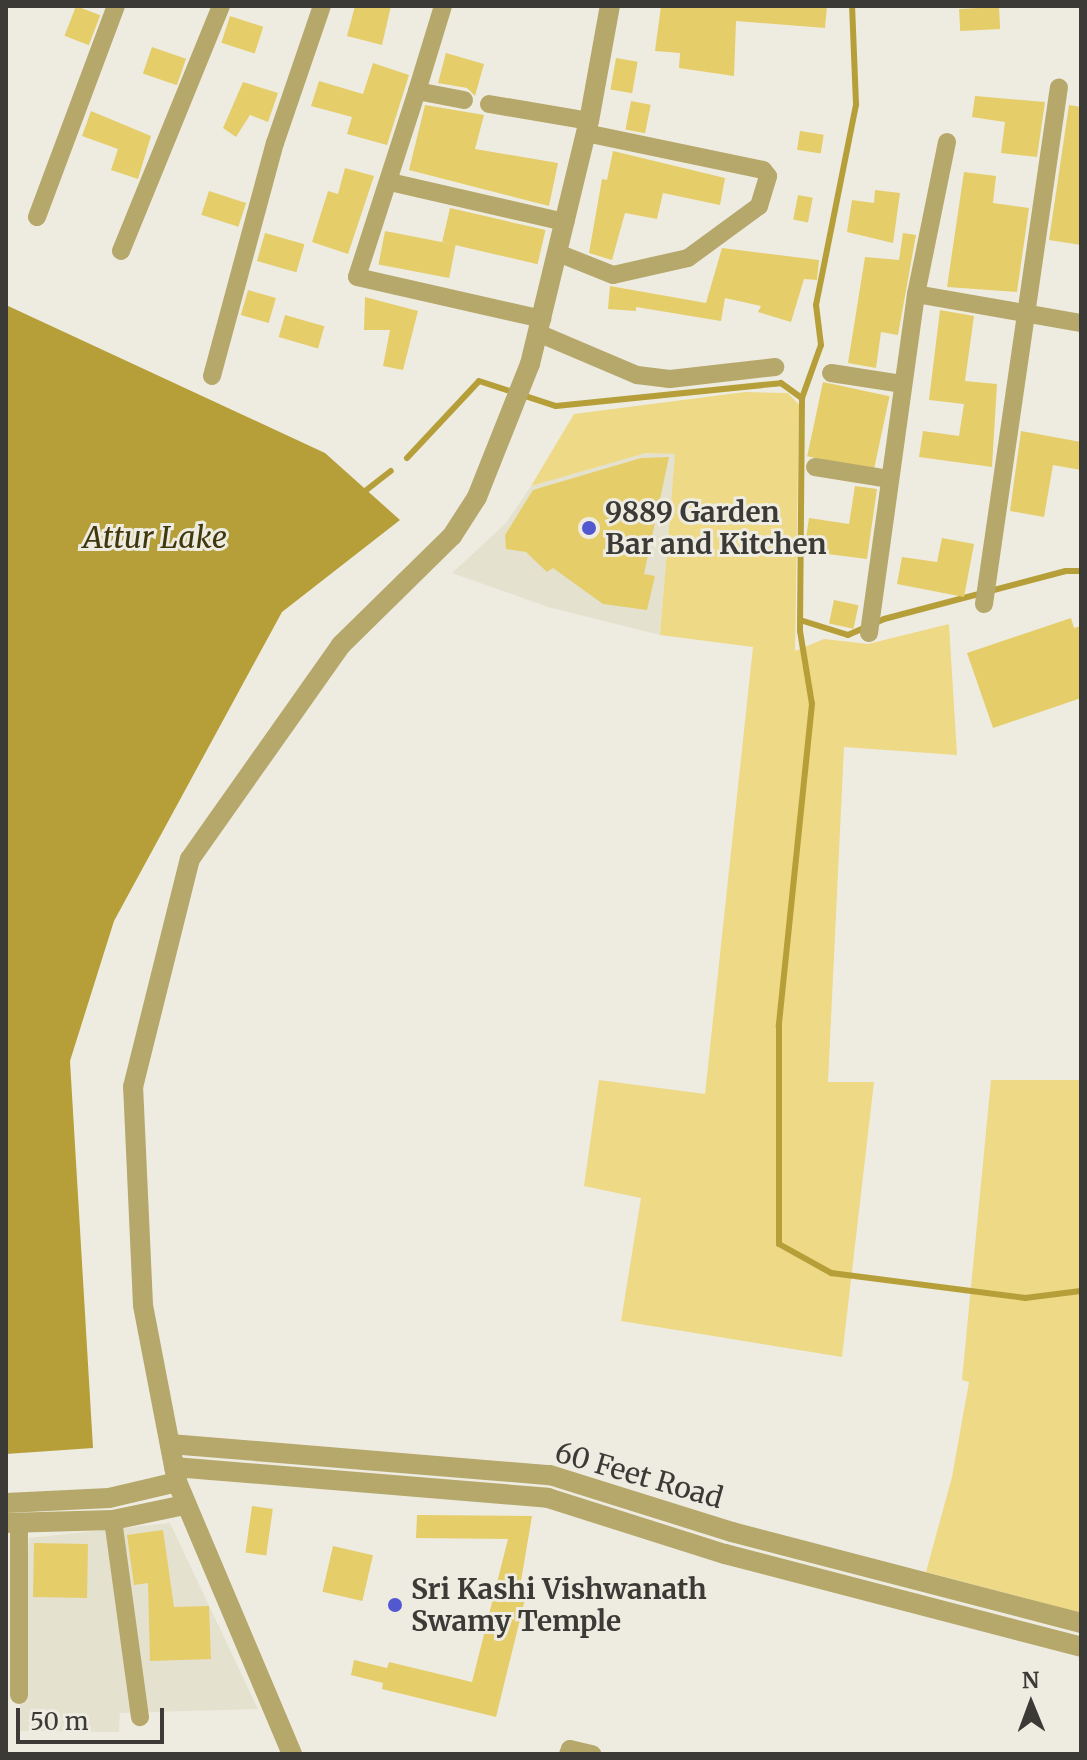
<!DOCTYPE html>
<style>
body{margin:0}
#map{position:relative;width:1087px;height:1760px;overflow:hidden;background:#eeece1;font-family:Merriweather,serif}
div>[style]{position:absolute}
.built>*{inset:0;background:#e5e1cf}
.green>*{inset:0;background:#edd986}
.water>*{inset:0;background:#b69f39}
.stream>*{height:6px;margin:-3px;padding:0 3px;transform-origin:3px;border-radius:3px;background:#b69f39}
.building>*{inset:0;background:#e5cd6a;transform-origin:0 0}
.minor>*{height:18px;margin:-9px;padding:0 9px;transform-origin:9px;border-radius:9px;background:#b6a76a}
.tertiary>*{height:20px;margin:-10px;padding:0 10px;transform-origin:10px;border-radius:10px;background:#b6a76a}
.dots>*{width:22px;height:22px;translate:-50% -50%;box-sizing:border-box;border:4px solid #eeece1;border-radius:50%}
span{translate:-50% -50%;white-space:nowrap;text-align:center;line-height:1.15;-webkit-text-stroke:6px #eeece1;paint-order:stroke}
.poi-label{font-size:28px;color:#3b3a36;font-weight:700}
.left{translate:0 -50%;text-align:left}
.street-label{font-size:28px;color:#3b3a36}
.water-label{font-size:30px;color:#41370c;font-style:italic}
.frame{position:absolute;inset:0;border:8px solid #3b3a36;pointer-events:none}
.north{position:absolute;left:991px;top:1664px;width:80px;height:80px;-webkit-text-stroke:6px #eeece1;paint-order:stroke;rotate:359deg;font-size:22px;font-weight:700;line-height:32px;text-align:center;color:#3b3a36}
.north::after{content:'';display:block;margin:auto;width:28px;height:36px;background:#3b3a36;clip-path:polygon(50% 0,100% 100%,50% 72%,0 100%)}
.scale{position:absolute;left:16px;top:1708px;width:148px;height:36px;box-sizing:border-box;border:4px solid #3b3a36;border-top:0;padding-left:10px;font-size:24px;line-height:28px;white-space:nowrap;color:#3b3a36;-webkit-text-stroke:6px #eeece1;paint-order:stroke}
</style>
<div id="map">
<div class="built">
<i style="clip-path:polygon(646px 453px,675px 454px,660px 635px,548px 607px,452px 573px,506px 523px,531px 486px)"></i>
<i style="clip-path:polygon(170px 1523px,258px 1709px,120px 1713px,119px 1732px,19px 1731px,29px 1538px)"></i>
</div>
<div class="green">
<i style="clip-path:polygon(745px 392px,788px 393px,799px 405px,795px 651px,824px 639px,868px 644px,949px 624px,957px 755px,844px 747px,828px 1082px,874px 1082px,842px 1357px,621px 1321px,641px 1198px,584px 1186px,599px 1080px,705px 1094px,753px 647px,660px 635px,675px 454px,646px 453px,531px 486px,574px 414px)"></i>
<i style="clip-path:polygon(991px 1080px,1081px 1080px,1081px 1613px,926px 1572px,952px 1477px,969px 1382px,962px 1380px)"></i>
</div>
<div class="water">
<i style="clip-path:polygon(6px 305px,325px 453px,400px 520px,282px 612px,114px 921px,70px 1061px,93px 1448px,6px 1454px)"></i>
</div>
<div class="stream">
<i style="left:802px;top:398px;width:56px;rotate:-70.3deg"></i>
<i style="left:821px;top:345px;width:40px;rotate:-97.1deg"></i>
<i style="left:816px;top:305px;width:205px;rotate:-78.7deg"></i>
<i style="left:856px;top:104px;width:98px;rotate:-92.3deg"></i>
<i style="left:407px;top:458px;width:105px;rotate:-46.9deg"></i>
<i style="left:479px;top:381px;width:81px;rotate:18deg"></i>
<i style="left:556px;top:406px;width:226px;rotate:-5.8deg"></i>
<i style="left:781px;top:383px;width:26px;rotate:36deg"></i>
<i style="left:802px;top:398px;width:233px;rotate:90.5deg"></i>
<i style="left:800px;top:631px;width:74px;rotate:80.7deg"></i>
<i style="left:812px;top:704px;width:324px;rotate:95.9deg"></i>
<i style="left:779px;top:1026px;width:218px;rotate:90deg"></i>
<i style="left:779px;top:1244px;width:60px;rotate:29.1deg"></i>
<i style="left:831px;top:1273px;width:196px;rotate:7.3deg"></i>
<i style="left:1025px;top:1298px;width:56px;rotate:-7.1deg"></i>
<i style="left:360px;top:495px;width:39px;rotate:-38deg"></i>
<i style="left:800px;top:620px;width:50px;rotate:17.4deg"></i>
<i style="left:848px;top:635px;width:39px;rotate:-24deg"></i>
<i style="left:884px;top:619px;width:188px;rotate:-14.8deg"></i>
<i style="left:1066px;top:571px;width:15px"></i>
</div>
<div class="building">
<i style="left:76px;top:6px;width:26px;height:32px;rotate:21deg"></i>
<i style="clip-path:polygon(355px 6px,391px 6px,382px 45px,347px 36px)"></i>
<i style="clip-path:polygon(661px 6px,827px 6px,825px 28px,736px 21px,734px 76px,679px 68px,680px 53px,655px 51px)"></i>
<i style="left:999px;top:7px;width:22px;height:40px;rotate:87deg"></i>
<i style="left:230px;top:16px;width:35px;height:28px;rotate:18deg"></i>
<i style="left:152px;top:47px;width:36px;height:28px;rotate:19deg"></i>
<i style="clip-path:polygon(446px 53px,484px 64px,475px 96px,467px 88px,438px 83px)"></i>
<i style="left:616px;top:58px;width:22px;height:32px;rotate:10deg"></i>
<i style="clip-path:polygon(373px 63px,409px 75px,387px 145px,347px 134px,352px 117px,311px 106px,319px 81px,363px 94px)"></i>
<i style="clip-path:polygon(243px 82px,278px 93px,268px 122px,250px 115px,236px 137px,223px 128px)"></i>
<i style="clip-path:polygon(975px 96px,1045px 102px,1037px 157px,1001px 153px,1005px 122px,972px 117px)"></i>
<i style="left:631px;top:101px;width:20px;height:29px;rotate:11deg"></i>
<i style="clip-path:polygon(425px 105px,484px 115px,475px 149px,558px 163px,549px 206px,409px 170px)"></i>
<i style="clip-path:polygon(1069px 105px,1081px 107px,1081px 245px,1049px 240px)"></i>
<i style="clip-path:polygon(91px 111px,151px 136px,138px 179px,111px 170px,118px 149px,82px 136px)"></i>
<i style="left:800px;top:131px;width:24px;height:19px;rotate:9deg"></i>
<i style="clip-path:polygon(613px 151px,725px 178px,720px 205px,663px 193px,657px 219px,625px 213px,612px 260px,589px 253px,602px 179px,607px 180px)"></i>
<i style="clip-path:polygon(345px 168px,374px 176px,348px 254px,312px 242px,328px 191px,338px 194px)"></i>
<i style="clip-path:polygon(964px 172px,996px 176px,993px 203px,1029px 208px,1017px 292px,947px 287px)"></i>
<i style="clip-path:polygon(875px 190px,900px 193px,893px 243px,847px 232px,852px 200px,874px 203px)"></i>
<i style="left:209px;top:191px;width:39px;height:25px;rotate:18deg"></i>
<i style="left:798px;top:195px;width:15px;height:25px;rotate:11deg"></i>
<i style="left:450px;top:208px;width:98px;height:35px;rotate:13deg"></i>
<i style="left:385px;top:231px;width:72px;height:34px;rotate:11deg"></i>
<i style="left:265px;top:233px;width:41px;height:29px;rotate:16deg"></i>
<i style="clip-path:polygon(903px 233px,916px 235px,898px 335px,881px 332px,876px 368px,848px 363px,865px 257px,899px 260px)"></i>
<i style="clip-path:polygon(722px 248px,819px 260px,817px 280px,804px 279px,791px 322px,758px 312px,761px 306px,725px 298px,721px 321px,636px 307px,636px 311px,608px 309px,610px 286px,706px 303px)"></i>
<i style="left:248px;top:290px;width:29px;height:26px;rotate:16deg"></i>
<i style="clip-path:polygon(365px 297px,418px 311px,403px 370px,383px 366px,390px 330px,364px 330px)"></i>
<i style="clip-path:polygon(940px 310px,974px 316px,965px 381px,997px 384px,992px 467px,919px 457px,923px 431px,959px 436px,964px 404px,929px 400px)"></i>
<i style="left:285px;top:315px;width:41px;height:23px;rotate:16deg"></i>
<i style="left:823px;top:382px;width:68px;height:76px;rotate:12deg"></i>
<i style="clip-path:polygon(1021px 431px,1081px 442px,1081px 470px,1053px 465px,1044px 517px,1010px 511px)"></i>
<i style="clip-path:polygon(669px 457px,644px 574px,655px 576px,647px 610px,603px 604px,553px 568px,547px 572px,526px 552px,506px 549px,505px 535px,533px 490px,641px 458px)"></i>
<i style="clip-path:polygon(855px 486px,877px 489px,867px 559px,804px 551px,809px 518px,849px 524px)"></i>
<i style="clip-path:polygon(942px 538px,974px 544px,964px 597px,897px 584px,902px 557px,937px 562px)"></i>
<i style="left:834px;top:600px;width:25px;height:24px;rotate:12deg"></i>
<i style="clip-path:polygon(1071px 618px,1074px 628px,1081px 626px,1081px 698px,993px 728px,967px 653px)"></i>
<i style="left:252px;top:1506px;width:21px;height:47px;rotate:8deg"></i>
<i style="clip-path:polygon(417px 1515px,532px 1516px,519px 1593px,526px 1595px,496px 1717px,382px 1689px,383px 1683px,351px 1675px,354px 1660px,387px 1668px,389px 1662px,472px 1682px,508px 1539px,416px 1538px)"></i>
<i style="clip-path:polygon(163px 1530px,174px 1607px,209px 1606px,211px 1659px,150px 1661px,148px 1583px,134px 1585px,127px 1535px)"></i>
<i style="left:34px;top:1543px;width:54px;height:54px;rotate:1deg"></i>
<i style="left:333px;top:1546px;width:41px;height:47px;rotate:13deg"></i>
</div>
<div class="minor">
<i style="left:417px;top:91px;width:89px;rotate:-73deg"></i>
<i style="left:464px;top:100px;width:48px;rotate:-169.2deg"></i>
<i style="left:417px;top:91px;width:195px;rotate:107.9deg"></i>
<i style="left:357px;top:277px;width:190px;rotate:12.8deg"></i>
<i style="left:489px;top:104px;width:101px;rotate:9.6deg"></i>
<i style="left:947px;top:142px;width:155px;rotate:101.5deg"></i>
<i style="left:916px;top:294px;width:168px;rotate:10deg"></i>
<i style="left:390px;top:182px;width:180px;rotate:12.9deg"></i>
<i style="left:37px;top:217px;width:225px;rotate:-69.5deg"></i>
<i style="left:121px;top:251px;width:265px;rotate:-67.8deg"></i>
<i style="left:558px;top:253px;width:59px;rotate:21.8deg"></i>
<i style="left:613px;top:275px;width:77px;rotate:-12.8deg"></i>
<i style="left:688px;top:258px;width:88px;rotate:-36.2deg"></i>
<i style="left:759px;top:206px;width:31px;rotate:-73deg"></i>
<i style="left:768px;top:176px;width:8px;rotate:-130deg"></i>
<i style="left:763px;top:170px;width:181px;rotate:-168.2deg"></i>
<i style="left:538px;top:333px;width:108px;rotate:23deg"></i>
<i style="left:637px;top:375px;width:33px;rotate:7deg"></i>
<i style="left:670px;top:379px;width:106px;rotate:-6.5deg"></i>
<i style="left:831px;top:373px;width:73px;rotate:8.7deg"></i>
<i style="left:212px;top:376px;width:241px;rotate:-74.9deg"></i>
<i style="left:275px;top:143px;width:145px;rotate:-71.1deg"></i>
<i style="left:815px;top:467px;width:76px;rotate:9.1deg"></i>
<i style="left:984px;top:604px;width:522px;rotate:-81.75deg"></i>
<i style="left:869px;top:633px;width:342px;rotate:-82.1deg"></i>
<i style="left:113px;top:1520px;width:199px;rotate:82.2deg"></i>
<i style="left:19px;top:1522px;width:173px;rotate:90deg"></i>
<i style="left:568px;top:1754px;width:5px;rotate:-68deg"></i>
<i style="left:570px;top:1749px;width:23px;rotate:13deg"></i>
</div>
<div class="tertiary">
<i style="left:170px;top:1444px;width:381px;rotate:4.7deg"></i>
<i style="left:550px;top:1475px;width:191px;rotate:17.4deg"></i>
<i style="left:732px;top:1532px;width:361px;rotate:14.6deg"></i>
<i style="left:174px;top:1467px;width:375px;rotate:4.7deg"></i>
<i style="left:548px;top:1498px;width:186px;rotate:17.6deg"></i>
<i style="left:725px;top:1554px;width:368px;rotate:14.6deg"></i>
<i style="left:6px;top:1503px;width:103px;rotate:-2.8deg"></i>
<i style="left:109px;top:1498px;width:70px;rotate:-13.2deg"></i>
<i style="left:6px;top:1523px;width:107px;rotate:-1.6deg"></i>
<i style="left:113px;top:1520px;width:73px;rotate:-11.9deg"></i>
<i style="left:292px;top:1754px;width:295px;rotate:-112.9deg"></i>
<i style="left:177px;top:1482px;width:180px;rotate:-100.9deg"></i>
<i style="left:143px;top:1305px;width:218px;rotate:-92.6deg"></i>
<i style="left:133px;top:1087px;width:235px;rotate:-76deg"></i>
<i style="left:190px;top:859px;width:262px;rotate:-54.8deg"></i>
<i style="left:341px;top:645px;width:156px;rotate:-44.5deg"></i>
<i style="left:452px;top:536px;width:46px;rotate:-57.3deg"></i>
<i style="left:477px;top:497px;width:143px;rotate:-68.3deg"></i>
<i style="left:530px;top:364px;width:250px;rotate:-76.4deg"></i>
<i style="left:589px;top:121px;width:117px;rotate:-79.7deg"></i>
</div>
<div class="dots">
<i style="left:589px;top:528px;background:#5258cf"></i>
<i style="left:395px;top:1605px;background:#5258cf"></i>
</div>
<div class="poi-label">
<span class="left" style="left:605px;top:528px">9889 Garden<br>Bar and Kitchen</span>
<span class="left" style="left:411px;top:1605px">Sri Kashi Vishwanath<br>Swamy Temple</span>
</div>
<div class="street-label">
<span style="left:639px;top:1475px;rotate:16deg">60 Feet Road</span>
</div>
<div class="water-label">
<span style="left:155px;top:537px">Attur Lake</span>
</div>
<div class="frame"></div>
<div class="north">N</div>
<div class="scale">50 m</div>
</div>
